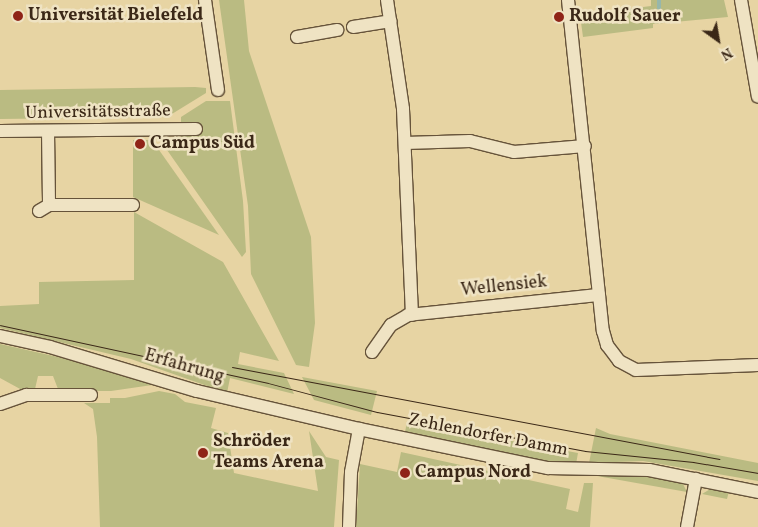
<!DOCTYPE html>
<meta charset="utf-8">
<style>
body{margin:0}
#map{position:relative;width:758px;height:527px;overflow:hidden;background:#e7d4a3;font-family:Vollkorn,serif}
div>[style]{position:absolute}
.green>*{inset:0;background:#babb82}
.stream>*{height:4px;margin:-2px;padding:0 2px;transform-origin:2px;border-radius:2px;background:#97b7ab}
.roads{filter:drop-shadow(1px 0 #66533a) drop-shadow(-1px 0 #66533a) drop-shadow(0 1px #66533a) drop-shadow(0 -1px #66533a)}
.street>*{height:12px;margin:-6px;padding:0 6px;transform-origin:6px;border-radius:6px;background:#efe3c3}
.tram>*{height:1px;margin:-0.5px;padding:0 0.5px;transform-origin:0.5px;border-radius:0.5px;background:#3b2817}
.dots>*{width:14px;height:14px;translate:-50% -50%;box-sizing:border-box;border:2px solid #efe3c3;border-radius:50%}
span{translate:-50% -50%;white-space:nowrap;text-align:center;line-height:1.15;-webkit-text-stroke:5px #efe3c3;paint-order:stroke}
.poi-label{font-size:18px;color:#3b2817;font-weight:700}
.left{translate:0 -50%;text-align:left}
.street-label{font-size:18px;color:#3b2817}
.north{position:absolute;left:693px;top:15px;width:50px;height:50px;-webkit-text-stroke:4px #efe3c3;paint-order:stroke;rotate:148deg;font-size:14px;font-weight:700;line-height:20px;text-align:center;color:#3b2817}
.north::after{content:'';display:block;margin:auto;width:18px;height:22px;background:#3b2817;clip-path:polygon(50% 0,100% 100%,50% 72%,0 100%)}
</style>
<div id="map">
<div class="green">
<i style="clip-path:polygon(219px 0,244px 0,249px 51px,311px 237px,315px 323px,309px 367px,296px 365px,251px 274px,248px 206px)"></i>
<i style="clip-path:polygon(651px 0,724px 0,728px 17px,653px 24px,653px 28px,583px 37px,580px 15px,651px 6px)"></i>
<i style="clip-path:polygon(195px 87px,206px 88px,206px 93px,167px 117px,0 119px,0 90px)"></i>
<i style="clip-path:polygon(206px 101px,230px 101px,243px 201px,246px 252px,242px 257px,160px 140px,181px 140px,181px 117px)"></i>
<i style="clip-path:polygon(133px 140px,152px 140px,219px 235px,133px 197px)"></i>
<i style="clip-path:polygon(134px 212px,223px 262px,279px 361px,240px 352px,238px 364px,284px 373px,294px 394px,230px 378px,227px 393px,131px 359px,0 328px,0 306px,39px 304px,39px 282px,134px 280px)"></i>
<i style="clip-path:polygon(0 344px,58px 357px,159px 384px,111px 391px,65px 391px,58px 389px,53px 376px,38px 376px,35px 389px,22px 390px,0 378px)"></i>
<i style="clip-path:polygon(302px 377px,377px 391px,371px 415px,314px 400px)"></i>
<i style="clip-path:polygon(159px 391px,175px 394px,185px 402px,216px 408px,211px 428px,228px 433px,234px 473px,318px 491px,309px 431px,326px 457px,339px 460px,334px 527px,100px 527px,97px 437px,93px 409px,84px 403px,110px 403px,110px 398px,125px 398px)"></i>
<i style="clip-path:polygon(407px 422px,578px 453px,576px 464px,548px 462px,405px 432px)"></i>
<i style="clip-path:polygon(596px 428px,610px 434px,758px 463px,758px 481px,643px 461px,589px 463px)"></i>
<i style="clip-path:polygon(401px 452px,570px 489px,566px 509px,578px 512px,584px 483px,593px 483px,590px 527px,356px 527px,360px 464px,397px 472px)"></i>
<i style="clip-path:polygon(625px 474px,682px 482px,687px 492px,597px 476px)"></i>
<i style="clip-path:polygon(712px 488px,729px 491px,727px 499px,702px 494px)"></i>
</div>
<div class="stream">
<i style="left:659px;top:0;width:8px;rotate:90deg"></i>
</div>
<div class="roads">
<div class="street">
<i style="left:205px;top:0;width:91px;rotate:81.8deg"></i>
<i style="left:387px;top:0;width:110px;rotate:81.6deg"></i>
<i style="left:403px;top:109px;width:206px;rotate:87.5deg"></i>
<i style="left:568px;top:0;width:333px;rotate:84deg"></i>
<i style="left:603px;top:331px;width:15px;rotate:74deg"></i>
<i style="left:607px;top:345px;width:20px;rotate:53deg"></i>
<i style="left:619px;top:361px;width:19px;rotate:28deg"></i>
<i style="left:636px;top:370px;width:122px;rotate:-2.3deg"></i>
<i style="left:741px;top:0;width:98px;rotate:80.1deg"></i>
<i style="left:353px;top:27px;width:38px;rotate:-9deg"></i>
<i style="left:297px;top:37px;width:41px;rotate:-9.9deg"></i>
<i style="left:0;top:131px;width:196px;rotate:-0.6deg"></i>
<i style="left:48px;top:131px;width:74px;rotate:89.2deg"></i>
<i style="left:405px;top:143px;width:65px;rotate:-1.8deg"></i>
<i style="left:470px;top:141px;width:45px;rotate:14deg"></i>
<i style="left:514px;top:152px;width:71px;rotate:-4.8deg"></i>
<i style="left:39px;top:211px;width:12px;rotate:-31deg"></i>
<i style="left:49px;top:205px;width:84px"></i>
<i style="left:0;top:336px;width:51px;rotate:12.4deg"></i>
<i style="left:50px;top:347px;width:153px;rotate:16.7deg"></i>
<i style="left:197px;top:391px;width:166px;rotate:13.2deg"></i>
<i style="left:359px;top:429px;width:193px;rotate:11.7deg"></i>
<i style="left:548px;top:468px;width:101px;rotate:1.1deg"></i>
<i style="left:649px;top:470px;width:111px;rotate:11.4deg"></i>
<i style="left:372px;top:352px;width:33px;rotate:-55deg"></i>
<i style="left:391px;top:325px;width:20px;rotate:-30deg"></i>
<i style="left:408px;top:315px;width:192px;rotate:-6deg"></i>
<i style="left:0;top:404px;width:28px;rotate:-19deg"></i>
<i style="left:26px;top:395px;width:65px"></i>
<i style="left:349px;top:527px;width:55px;rotate:-87.9deg"></i>
<i style="left:351px;top:472px;width:44px;rotate:-79.5deg"></i>
<i style="left:687px;top:527px;width:49px;rotate:-79.4deg"></i>
</div>
</div>
<div class="tram">
<i style="left:0;top:325px;width:274px;rotate:12.2deg"></i>
<i style="left:268px;top:383px;width:113px;rotate:14.9deg"></i>
<i style="left:377px;top:412px;width:212px;rotate:10.6deg"></i>
<i style="left:585px;top:451px;width:109px;rotate:5.8deg"></i>
<i style="left:693px;top:462px;width:66px;rotate:9.6deg"></i>
<i style="left:232px;top:367px;width:496px;rotate:10.7deg"></i>
</div>
<div class="dots">
<i style="left:18px;top:16px;background:#8f2418"></i>
<i style="left:559px;top:17px;background:#8f2418"></i>
<i style="left:140px;top:144px;background:#8f2418"></i>
<i style="left:203px;top:453px;background:#8f2418"></i>
<i style="left:405px;top:473px;background:#8f2418"></i>
</div>
<div class="poi-label">
<span class="left" style="left:28px;top:16px">Universität Bielefeld</span>
<span class="left" style="left:569px;top:17px">Rudolf Sauer</span>
<span class="left" style="left:150px;top:144px">Campus Süd</span>
<span class="left" style="left:213px;top:453px">Schröder<br>Teams Arena</span>
<span class="left" style="left:415px;top:473px">Campus Nord</span>
</div>
<div class="street-label">
<span style="left:98px;top:113px;rotate:-1deg">Universitätsstraße</span>
<span style="left:504px;top:287px;rotate:-6deg">Wellensiek</span>
<span style="left:184px;top:367px;rotate:16deg">Erfahrung</span>
<span style="left:488px;top:436px;rotate:11deg">Zehlendorfer Damm</span>
</div>
<div class="north">N</div>
</div>
